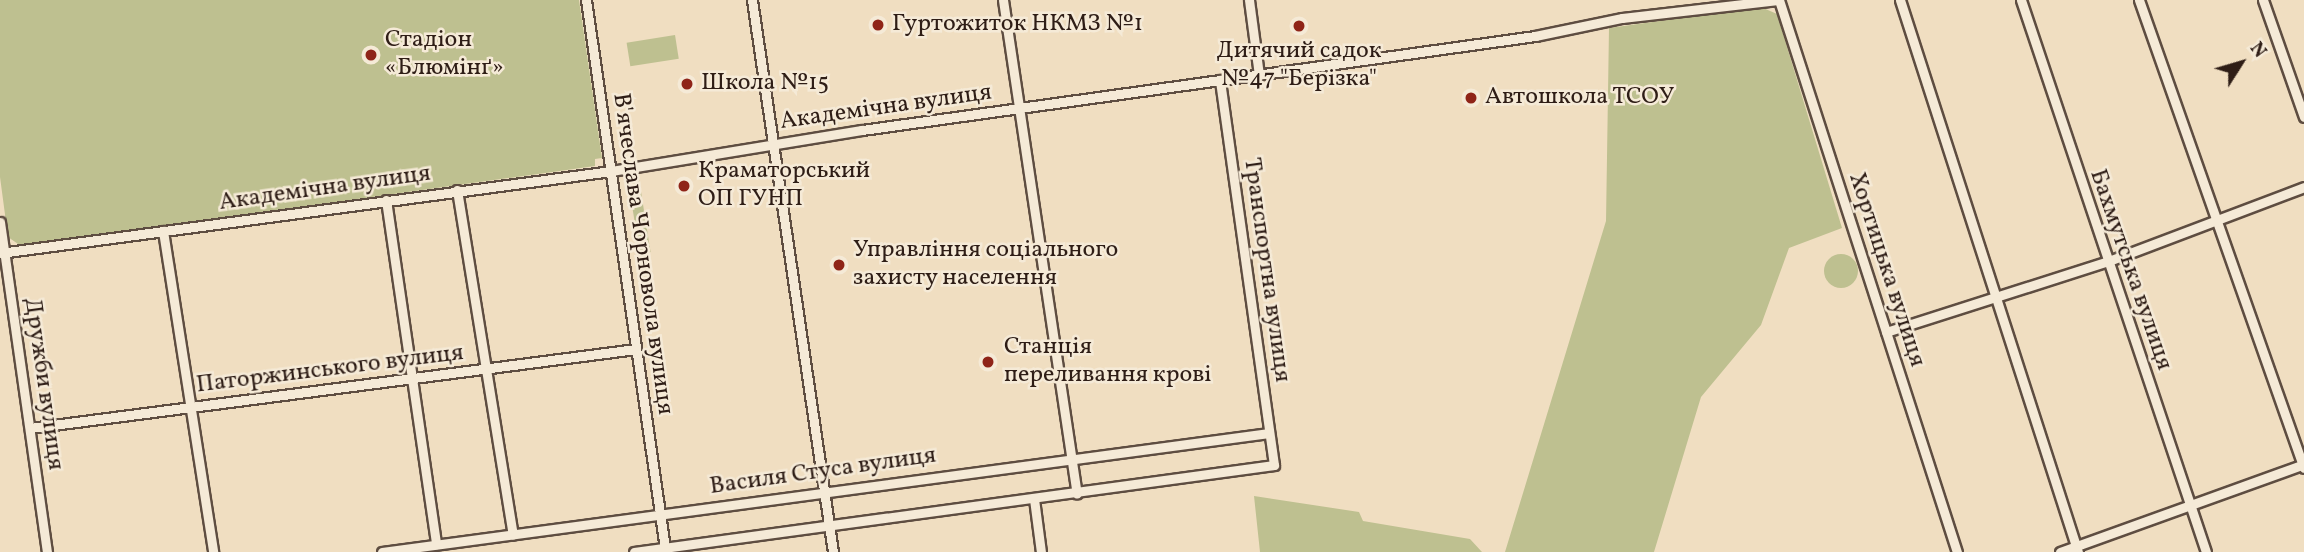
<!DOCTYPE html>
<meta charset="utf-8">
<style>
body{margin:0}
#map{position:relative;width:2304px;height:552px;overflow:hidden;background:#f0dec1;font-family:Vollkorn,serif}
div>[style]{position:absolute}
.green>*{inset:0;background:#bec090;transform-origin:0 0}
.round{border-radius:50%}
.roads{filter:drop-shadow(2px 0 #5e4d41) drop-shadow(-2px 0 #5e4d41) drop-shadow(0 2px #5e4d41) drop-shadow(0 -2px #5e4d41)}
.minor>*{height:9px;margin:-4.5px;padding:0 4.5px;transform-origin:4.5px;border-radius:4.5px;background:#f5ead7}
.dots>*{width:19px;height:19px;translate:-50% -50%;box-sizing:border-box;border:4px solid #f5ead7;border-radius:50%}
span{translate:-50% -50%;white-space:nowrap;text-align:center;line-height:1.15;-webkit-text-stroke:5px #f5ead7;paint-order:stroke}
.poi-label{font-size:24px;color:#2e1d16}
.left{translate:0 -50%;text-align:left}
.street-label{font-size:24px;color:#2e1d16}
.north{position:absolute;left:2206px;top:28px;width:70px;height:70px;-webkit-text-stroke:5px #f5ead7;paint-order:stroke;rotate:53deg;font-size:19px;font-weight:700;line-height:28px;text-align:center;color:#2e1d16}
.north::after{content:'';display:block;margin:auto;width:24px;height:32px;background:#2e1d16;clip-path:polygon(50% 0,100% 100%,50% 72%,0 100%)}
</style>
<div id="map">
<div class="green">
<i style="clip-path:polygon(0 0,579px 0,602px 158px,595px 159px,595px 166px,21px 246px,8px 237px,0 177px)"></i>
<i style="clip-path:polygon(1761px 7px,1777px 14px,1842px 228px,1789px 248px,1761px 325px,1701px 397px,1654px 552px,1505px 552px,1606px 221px,1609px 28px)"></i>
<i style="left:675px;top:35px;width:24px;height:49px;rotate:81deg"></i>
<i style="left:639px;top:179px;width:74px;height:11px;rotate:81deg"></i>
<i class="round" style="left:1824px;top:254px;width:34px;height:34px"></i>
<i style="clip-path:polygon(1254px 496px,1359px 512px,1363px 521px,1470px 539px,1482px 552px,1260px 552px)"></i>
</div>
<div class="roads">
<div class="minor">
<i style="left:586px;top:0;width:554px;rotate:81.8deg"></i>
<i style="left:752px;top:0;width:558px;rotate:81.65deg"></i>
<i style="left:1003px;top:0;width:499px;rotate:81.5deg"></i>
<i style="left:1249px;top:0;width:76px;rotate:82.4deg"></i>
<i style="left:1779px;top:0;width:580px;rotate:72.13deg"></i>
<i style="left:1900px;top:0;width:580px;rotate:72.13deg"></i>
<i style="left:2021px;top:0;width:582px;rotate:71.47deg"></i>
<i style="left:2139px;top:0;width:496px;rotate:70.6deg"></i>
<i style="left:2263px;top:0;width:124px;rotate:70.7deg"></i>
<i style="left:457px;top:190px;width:349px;rotate:80.8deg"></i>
<i style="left:386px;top:200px;width:348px;rotate:81.7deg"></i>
<i style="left:0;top:222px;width:333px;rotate:81.9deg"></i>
<i style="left:163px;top:231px;width:325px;rotate:81.1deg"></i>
<i style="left:0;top:253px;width:616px;rotate:-7.64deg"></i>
<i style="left:611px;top:171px;width:254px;rotate:-9.3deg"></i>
<i style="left:862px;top:130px;width:680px;rotate:-7.95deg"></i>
<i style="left:1535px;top:36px;width:89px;rotate:-11.7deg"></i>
<i style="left:1622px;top:18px;width:157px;rotate:-6.6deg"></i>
<i style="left:1886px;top:332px;width:231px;rotate:-17.7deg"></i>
<i style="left:2106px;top:262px;width:212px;rotate:-20.7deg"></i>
<i style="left:30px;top:428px;width:611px;rotate:-7.43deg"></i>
<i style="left:1034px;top:499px;width:53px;rotate:82.5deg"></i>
<i style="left:382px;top:552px;width:895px;rotate:-7.64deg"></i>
<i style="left:634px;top:552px;width:646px;rotate:-7.74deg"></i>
<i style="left:1274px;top:465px;width:389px;rotate:-98deg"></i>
<i style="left:2060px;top:552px;width:259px;rotate:-19.8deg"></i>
</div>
</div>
<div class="dots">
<i style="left:878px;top:25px;background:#8f2418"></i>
<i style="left:1299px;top:26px;background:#8f2418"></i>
<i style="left:371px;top:55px;background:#8f2418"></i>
<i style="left:687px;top:84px;background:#8f2418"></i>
<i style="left:1471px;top:98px;background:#8f2418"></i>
<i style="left:684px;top:186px;background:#8f2418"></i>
<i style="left:839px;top:265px;background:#8f2418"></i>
<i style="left:988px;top:362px;background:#8f2418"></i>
</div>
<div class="poi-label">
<span class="left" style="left:892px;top:25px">Гуртожиток НКМЗ №1</span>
<span class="left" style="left:385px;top:55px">Стадіон<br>«Блюмінґ»</span>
<span style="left:1299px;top:66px">Дитячий садок<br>№47 "Берізка"</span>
<span class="left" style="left:701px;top:84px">Школа №15</span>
<span class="left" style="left:1485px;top:98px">Автошкола ТСОУ</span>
<span class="left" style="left:698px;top:186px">Краматорський<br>ОП ГУНП</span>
<span class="left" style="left:853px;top:265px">Управління соціального<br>захисту населення</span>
<span class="left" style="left:1004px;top:362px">Станція<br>переливання крові</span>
</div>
<div class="street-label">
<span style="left:886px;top:108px;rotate:-8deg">Академічна вулиця</span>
<span style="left:325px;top:189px;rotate:-8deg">Академічна вулиця</span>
<span style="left:642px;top:254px;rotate:82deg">В'ячеслава Чорновола вулиця</span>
<span style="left:1266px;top:270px;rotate:82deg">Транспортна вулиця</span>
<span style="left:1886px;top:270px;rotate:72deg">Хортицька вулиця</span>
<span style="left:2130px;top:270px;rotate:71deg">Бахмутська вулиця</span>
<span style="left:330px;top:370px;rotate:-7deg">Паторжинського вулиця</span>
<span style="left:43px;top:384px;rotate:82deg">Дружби вулиця</span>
<span style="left:823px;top:472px;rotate:-8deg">Василя Стуса вулиця</span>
</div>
<div class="north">N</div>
</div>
